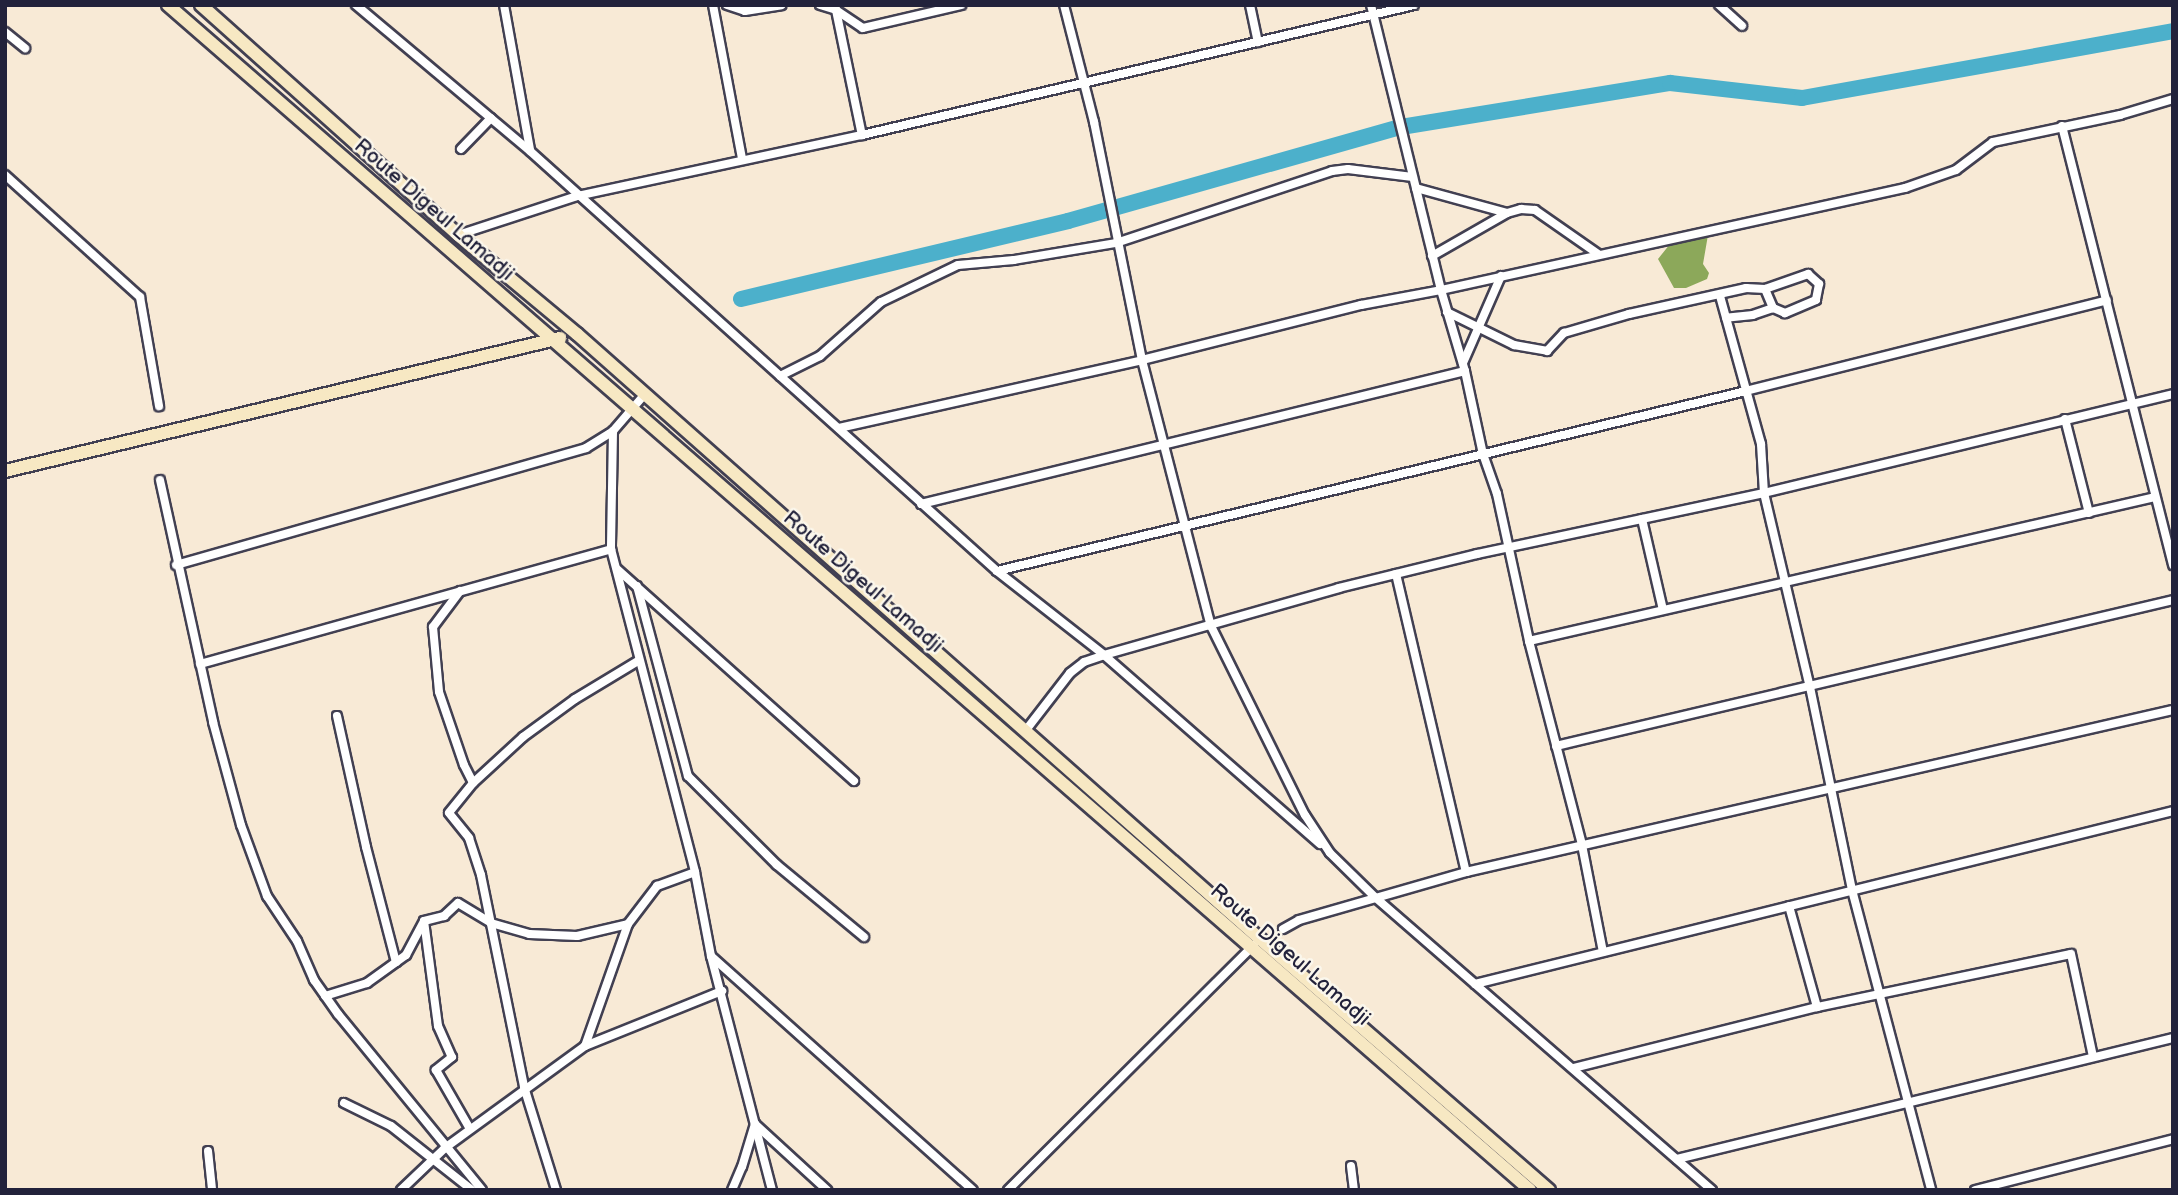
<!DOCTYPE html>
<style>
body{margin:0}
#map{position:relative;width:2178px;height:1195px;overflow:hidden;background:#f8ead6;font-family:"Balsamiq Sans",sans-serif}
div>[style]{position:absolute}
.forest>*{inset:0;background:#8ca85a}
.river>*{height:16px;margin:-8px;padding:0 8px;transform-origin:8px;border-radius:8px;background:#4cb0cb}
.roads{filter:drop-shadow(2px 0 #424052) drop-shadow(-2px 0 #424052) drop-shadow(0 2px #424052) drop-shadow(0 -2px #424052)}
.street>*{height:8px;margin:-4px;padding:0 4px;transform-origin:4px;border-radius:4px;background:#fff}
.secondary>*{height:12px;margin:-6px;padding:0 6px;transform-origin:6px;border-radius:6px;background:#f7e8c3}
span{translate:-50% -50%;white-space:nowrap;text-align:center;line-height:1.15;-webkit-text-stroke:5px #fbf7ec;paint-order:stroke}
.street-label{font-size:21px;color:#22223b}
.frame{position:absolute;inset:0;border:7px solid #22223b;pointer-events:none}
</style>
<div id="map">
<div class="forest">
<i style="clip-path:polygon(1708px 235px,1703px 264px,1709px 273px,1707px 279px,1686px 288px,1674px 288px,1658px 259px,1670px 244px)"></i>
</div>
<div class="river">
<i style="left:741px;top:299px;width:336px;rotate:-13.4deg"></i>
<i style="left:1068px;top:221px;width:346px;rotate:-15.8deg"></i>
<i style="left:1401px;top:127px;width:273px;rotate:-9.3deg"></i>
<i style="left:1670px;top:83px;width:133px;rotate:6.5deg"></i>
<i style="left:1802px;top:98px;width:377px;rotate:-10.2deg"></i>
</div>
<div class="roads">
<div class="street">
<i style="left:356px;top:5px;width:227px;rotate:40deg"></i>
<i style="left:530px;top:151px;width:628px;rotate:41.97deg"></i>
<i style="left:997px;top:571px;width:136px;rotate:38.1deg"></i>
<i style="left:1104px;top:655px;width:287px;rotate:41.2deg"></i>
<i style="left:504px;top:5px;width:147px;rotate:79.8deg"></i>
<i style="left:713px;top:5px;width:156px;rotate:79.3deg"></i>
<i style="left:727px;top:5px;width:19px;rotate:18deg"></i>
<i style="left:745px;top:11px;width:37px;rotate:-9deg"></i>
<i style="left:820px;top:5px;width:17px;rotate:17deg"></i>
<i style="left:836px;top:10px;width:32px;rotate:34deg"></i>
<i style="left:863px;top:28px;width:101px;rotate:-13.2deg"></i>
<i style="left:1064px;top:5px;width:121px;rotate:75.6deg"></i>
<i style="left:1094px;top:122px;width:243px;rotate:78.6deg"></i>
<i style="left:1142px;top:360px;width:275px;rotate:75.5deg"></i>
<i style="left:1211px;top:626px;width:211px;rotate:63.6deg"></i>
<i style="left:1305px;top:815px;width:45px;rotate:56.7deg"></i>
<i style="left:1330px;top:853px;width:64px;rotate:44.4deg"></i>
<i style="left:1376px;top:898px;width:445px;rotate:41deg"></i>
<i style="left:1250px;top:5px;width:38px;rotate:78deg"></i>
<i style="left:1371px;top:5px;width:293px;rotate:76.2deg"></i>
<i style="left:1441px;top:290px;width:84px;rotate:73.5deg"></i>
<i style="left:1465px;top:371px;width:85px;rotate:77.8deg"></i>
<i style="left:1483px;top:454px;width:42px;rotate:70.7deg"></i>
<i style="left:1497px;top:494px;width:150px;rotate:77.7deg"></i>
<i style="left:1529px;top:641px;width:211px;rotate:75.4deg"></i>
<i style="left:1582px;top:845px;width:109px;rotate:78.9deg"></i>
<i style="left:1719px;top:5px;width:31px;rotate:42deg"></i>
<i style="left:836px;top:10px;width:128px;rotate:78.3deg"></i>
<i style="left:5px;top:32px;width:26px;rotate:39deg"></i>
<i style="left:2062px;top:126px;width:453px;rotate:75.8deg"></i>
<i style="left:461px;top:149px;width:43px;rotate:-45.9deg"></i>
<i style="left:5px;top:175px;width:182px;rotate:42.1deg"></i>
<i style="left:140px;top:297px;width:111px;rotate:80.1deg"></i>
<i style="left:1416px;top:188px;width:94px;rotate:15.4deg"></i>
<i style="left:1507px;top:213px;width:15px;rotate:-16deg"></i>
<i style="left:1521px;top:209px;width:14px;rotate:4deg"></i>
<i style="left:1535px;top:210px;width:77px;rotate:34.9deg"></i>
<i style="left:458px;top:235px;width:125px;rotate:-18.1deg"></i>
<i style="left:577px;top:196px;width:291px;rotate:-12.1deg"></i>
<i style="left:862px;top:135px;width:567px;rotate:-13.25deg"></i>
<i style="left:1432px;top:256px;width:86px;rotate:-29.8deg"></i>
<i style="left:1765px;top:289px;width:46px;rotate:-19.2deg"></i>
<i style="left:1808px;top:274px;width:15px;rotate:42deg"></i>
<i style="left:1819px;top:284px;width:16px;rotate:101deg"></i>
<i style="left:1816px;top:300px;width:34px;rotate:157deg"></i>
<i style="left:1785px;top:313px;width:13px;rotate:-157deg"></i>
<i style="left:1720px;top:296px;width:154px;rotate:74.5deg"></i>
<i style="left:1761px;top:444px;width:49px;rotate:86.5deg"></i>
<i style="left:1764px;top:493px;width:199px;rotate:76.7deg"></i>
<i style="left:1810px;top:687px;width:207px;rotate:78.3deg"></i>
<i style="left:1852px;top:890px;width:310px;rotate:75.2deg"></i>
<i style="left:1447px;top:312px;width:75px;rotate:26.2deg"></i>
<i style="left:1514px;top:345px;width:34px;rotate:10deg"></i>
<i style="left:1547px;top:351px;width:25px;rotate:-47deg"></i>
<i style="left:1564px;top:333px;width:68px;rotate:-16.3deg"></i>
<i style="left:1629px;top:314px;width:120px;rotate:-12.5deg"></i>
<i style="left:1746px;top:288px;width:19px;rotate:3deg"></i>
<i style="left:1765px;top:289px;width:21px;rotate:67deg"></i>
<i style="left:1773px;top:308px;width:21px;rotate:161deg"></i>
<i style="left:1753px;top:315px;width:27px;rotate:174deg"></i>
<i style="left:1463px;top:363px;width:95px;rotate:-66.4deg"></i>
<i style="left:780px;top:376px;width:45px;rotate:-26.6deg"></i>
<i style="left:820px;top:356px;width:81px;rotate:-41.5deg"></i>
<i style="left:881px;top:302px;width:85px;rotate:-25.7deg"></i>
<i style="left:958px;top:265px;width:56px;rotate:-5.1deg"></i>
<i style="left:1014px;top:260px;width:103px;rotate:-9.5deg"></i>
<i style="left:1116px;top:243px;width:228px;rotate:-18.4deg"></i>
<i style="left:1332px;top:171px;width:16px;rotate:-7deg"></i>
<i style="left:1348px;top:169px;width:65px;rotate:7deg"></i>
<i style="left:2065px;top:419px;width:97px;rotate:75.7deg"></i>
<i style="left:839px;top:428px;width:311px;rotate:-12.6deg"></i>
<i style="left:1142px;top:360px;width:226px;rotate:-14.1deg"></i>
<i style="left:1361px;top:305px;width:81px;rotate:-10.6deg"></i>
<i style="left:1441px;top:290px;width:475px;rotate:-12.4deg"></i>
<i style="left:1905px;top:188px;width:54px;rotate:-19.4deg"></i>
<i style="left:1956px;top:170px;width:46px;rotate:-37.1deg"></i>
<i style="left:1993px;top:142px;width:130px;rotate:-12deg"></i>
<i style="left:2120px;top:115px;width:55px;rotate:-16.8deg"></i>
<i style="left:613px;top:431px;width:118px;rotate:91deg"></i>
<i style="left:611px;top:549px;width:334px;rotate:75.4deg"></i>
<i style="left:695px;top:872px;width:86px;rotate:79.2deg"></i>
<i style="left:711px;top:956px;width:242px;rotate:75.4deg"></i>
<i style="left:160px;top:480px;width:248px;rotate:77.6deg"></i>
<i style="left:213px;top:722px;width:107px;rotate:74.8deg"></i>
<i style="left:241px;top:825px;width:76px;rotate:69.9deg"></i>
<i style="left:267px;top:896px;width:54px;rotate:56.3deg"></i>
<i style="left:297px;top:941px;width:43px;rotate:66.4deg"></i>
<i style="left:314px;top:980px;width:42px;rotate:54.8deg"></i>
<i style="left:338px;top:1014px;width:227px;rotate:50.7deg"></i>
<i style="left:921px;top:504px;width:560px;rotate:-13.74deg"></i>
<i style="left:1642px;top:519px;width:93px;rotate:77deg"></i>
<i style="left:176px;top:565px;width:426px;rotate:-15.9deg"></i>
<i style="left:586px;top:448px;width:32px;rotate:-32deg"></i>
<i style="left:613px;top:431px;width:49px;rotate:-49.1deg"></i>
<i style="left:617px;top:569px;width:318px;rotate:41.8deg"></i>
<i style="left:997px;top:571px;width:770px;rotate:-13.51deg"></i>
<i style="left:1746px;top:391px;width:372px;rotate:-14.1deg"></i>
<i style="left:1396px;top:574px;width:306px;rotate:76.8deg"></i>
<i style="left:637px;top:586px;width:197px;rotate:75deg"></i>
<i style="left:688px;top:776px;width:126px;rotate:45deg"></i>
<i style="left:777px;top:865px;width:113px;rotate:39.6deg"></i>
<i style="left:460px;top:591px;width:45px;rotate:126.9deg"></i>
<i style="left:433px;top:627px;width:65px;rotate:84.7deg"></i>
<i style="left:439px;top:692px;width:77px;rotate:71.1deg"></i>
<i style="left:464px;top:765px;width:20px;rotate:63deg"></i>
<i style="left:473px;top:783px;width:38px;rotate:129deg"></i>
<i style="left:449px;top:813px;width:32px;rotate:51deg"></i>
<i style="left:469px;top:838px;width:39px;rotate:72deg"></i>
<i style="left:481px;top:875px;width:216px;rotate:78.5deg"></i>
<i style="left:524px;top:1087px;width:108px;rotate:72.7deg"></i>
<i style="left:1529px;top:641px;width:642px;rotate:-12.95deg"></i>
<i style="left:200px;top:664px;width:427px;rotate:-15.6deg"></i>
<i style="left:337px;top:716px;width:134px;rotate:77.5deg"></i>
<i style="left:366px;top:847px;width:119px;rotate:75.4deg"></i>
<i style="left:1026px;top:730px;width:72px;rotate:-52.3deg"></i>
<i style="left:1070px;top:673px;width:18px;rotate:-38deg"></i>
<i style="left:1084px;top:662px;width:21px;rotate:-19deg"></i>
<i style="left:1104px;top:655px;width:244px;rotate:-15.9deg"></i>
<i style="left:1339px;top:588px;width:142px;rotate:-13.8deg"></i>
<i style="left:1477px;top:554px;width:293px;rotate:-12deg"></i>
<i style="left:1764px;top:493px;width:421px;rotate:-13.6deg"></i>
<i style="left:1556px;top:746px;width:634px;rotate:-13.31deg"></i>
<i style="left:473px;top:783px;width:68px;rotate:-42.6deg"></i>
<i style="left:523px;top:737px;width:64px;rotate:-36.2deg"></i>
<i style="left:575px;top:699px;width:74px;rotate:-31.1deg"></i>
<i style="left:1789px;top:906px;width:105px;rotate:74.5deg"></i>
<i style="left:424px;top:921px;width:106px;rotate:82.4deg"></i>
<i style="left:438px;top:1026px;width:34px;rotate:66deg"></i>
<i style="left:452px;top:1057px;width:21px;rotate:141deg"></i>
<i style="left:436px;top:1070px;width:68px;rotate:60deg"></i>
<i style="left:1283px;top:929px;width:18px;rotate:-29deg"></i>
<i style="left:1299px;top:920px;width:174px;rotate:-16deg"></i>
<i style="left:1466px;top:872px;width:725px;rotate:-12.91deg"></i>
<i style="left:711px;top:956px;width:351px;rotate:41.8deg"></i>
<i style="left:1475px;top:984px;width:719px;rotate:-13.92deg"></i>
<i style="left:325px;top:996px;width:44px;rotate:-17.2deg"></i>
<i style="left:367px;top:983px;width:48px;rotate:-35.7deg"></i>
<i style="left:406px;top:955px;width:38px;rotate:-62deg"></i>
<i style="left:424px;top:921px;width:21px;rotate:-14deg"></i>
<i style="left:444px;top:916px;width:19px;rotate:-43deg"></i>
<i style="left:458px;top:903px;width:39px;rotate:31deg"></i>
<i style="left:491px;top:923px;width:40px;rotate:16deg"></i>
<i style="left:529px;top:934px;width:48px;rotate:2.4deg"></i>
<i style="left:577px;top:936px;width:52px;rotate:-13.2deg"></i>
<i style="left:585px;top:1046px;width:129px;rotate:-70.6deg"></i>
<i style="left:628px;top:924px;width:48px;rotate:-52.7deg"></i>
<i style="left:657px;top:886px;width:40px;rotate:-20.2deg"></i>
<i style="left:1574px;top:1068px;width:251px;rotate:-14.1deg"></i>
<i style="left:1817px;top:1007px;width:259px;rotate:-11.8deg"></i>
<i style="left:2071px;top:954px;width:105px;rotate:77.9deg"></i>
<i style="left:344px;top:1103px;width:52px;rotate:26.1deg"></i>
<i style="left:391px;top:1126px;width:103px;rotate:38.3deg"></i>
<i style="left:208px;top:1151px;width:39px;rotate:84deg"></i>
<i style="left:1677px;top:1159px;width:511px;rotate:-13.71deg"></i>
<i style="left:1351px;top:1166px;width:24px;rotate:83deg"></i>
<i style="left:401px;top:1190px;width:61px;rotate:-43.7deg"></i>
<i style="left:445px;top:1148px;width:173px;rotate:-36.1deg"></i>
<i style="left:585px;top:1046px;width:148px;rotate:-21.9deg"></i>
<i style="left:732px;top:1190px;width:25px;rotate:-67deg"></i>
<i style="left:742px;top:1167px;width:45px;rotate:-73.2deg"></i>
<i style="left:755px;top:1124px;width:98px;rotate:42.5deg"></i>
<i style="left:1008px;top:1190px;width:347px;rotate:-44.9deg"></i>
<i style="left:1975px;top:1190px;width:204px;rotate:-14.4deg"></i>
</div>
<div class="secondary">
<i style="left:168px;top:5px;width:1805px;rotate:41.02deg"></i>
<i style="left:201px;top:5px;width:345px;rotate:41.8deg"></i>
<i style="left:458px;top:235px;width:155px;rotate:39.8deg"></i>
<i style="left:577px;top:334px;width:912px;rotate:41.53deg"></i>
<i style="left:1260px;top:939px;width:383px;rotate:41deg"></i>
<i style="left:5px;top:471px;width:571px;rotate:-13.48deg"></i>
</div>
</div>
<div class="street-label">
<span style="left:434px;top:210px;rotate:41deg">Route Digeul Lamadji</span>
<span style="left:863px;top:582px;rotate:41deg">Route Digeul Lamadji</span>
<span style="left:1290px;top:955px;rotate:41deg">Route Digeul Lamadji</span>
</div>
<div class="frame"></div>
</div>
